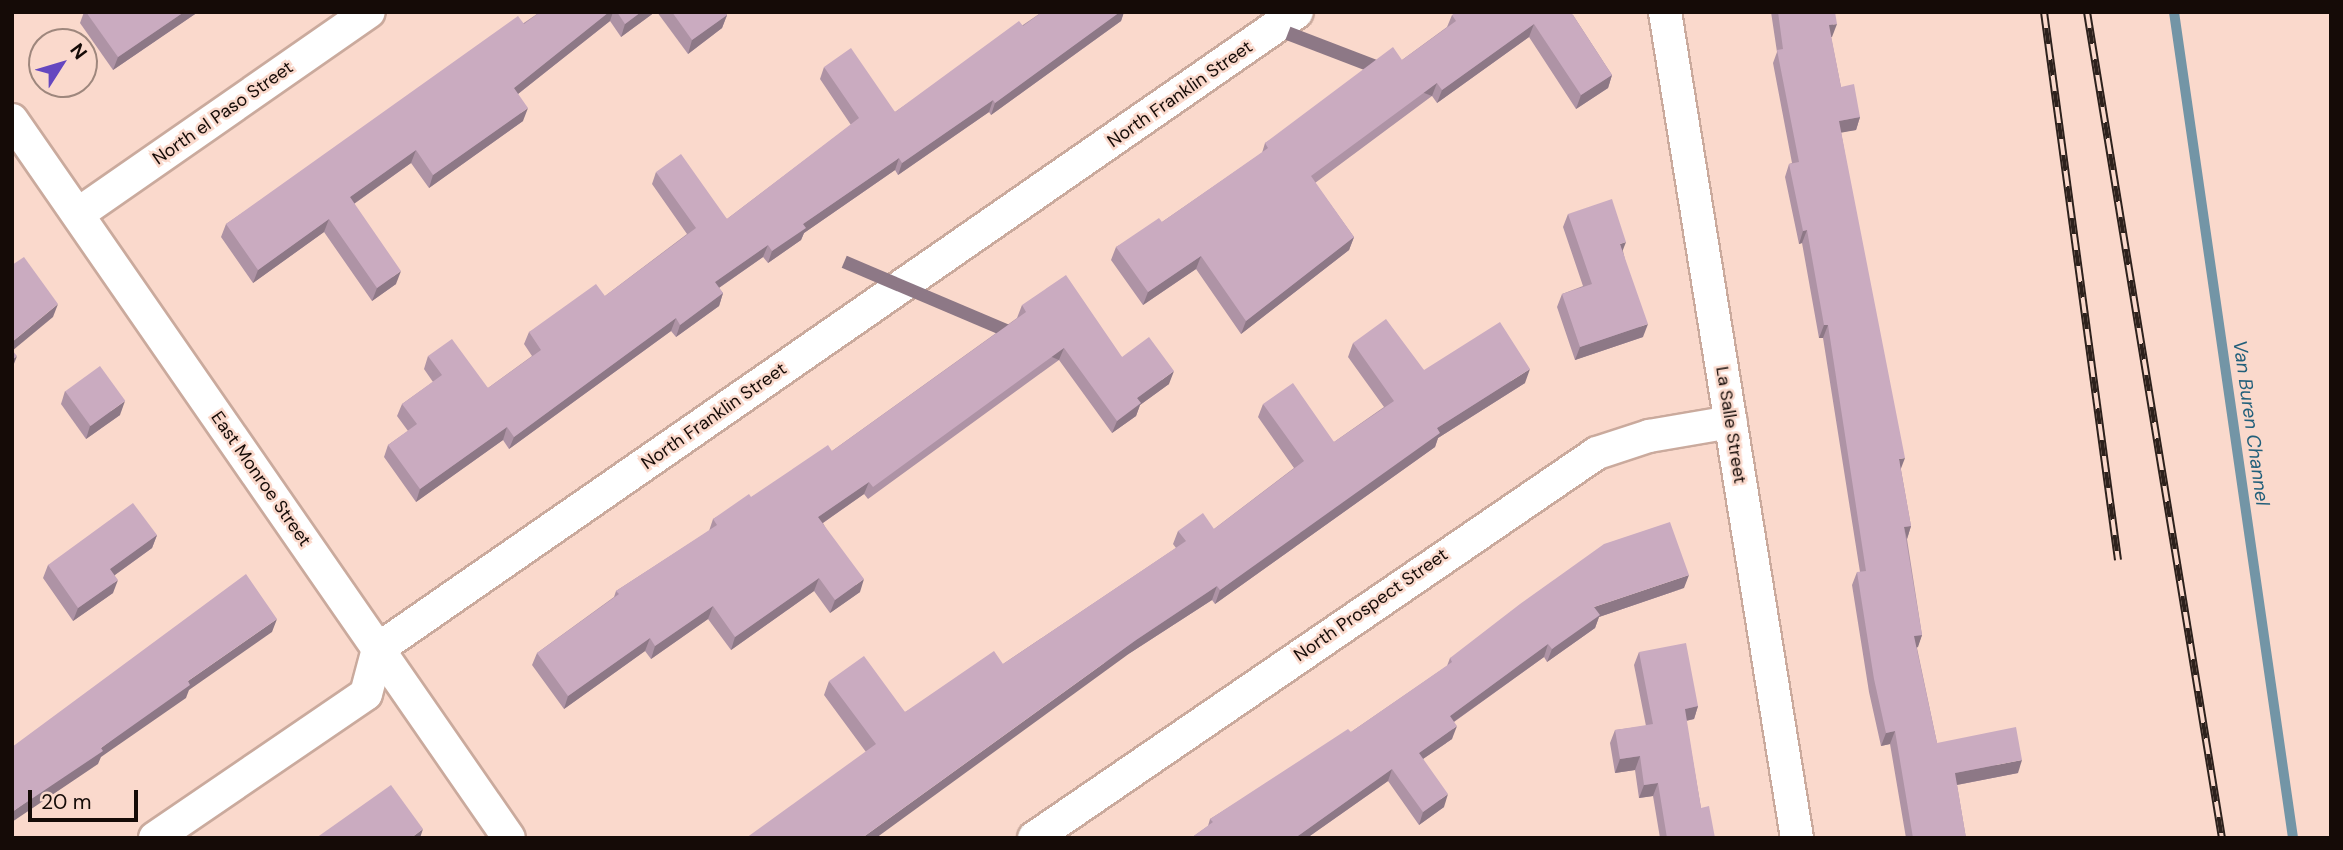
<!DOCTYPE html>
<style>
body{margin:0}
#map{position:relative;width:2343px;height:850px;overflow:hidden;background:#fad9cc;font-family:"DM Sans",sans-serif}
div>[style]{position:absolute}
.stream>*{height:10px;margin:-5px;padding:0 5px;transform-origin:5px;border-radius:5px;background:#7395a6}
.roads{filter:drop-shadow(2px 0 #caaa9d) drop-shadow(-2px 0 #caaa9d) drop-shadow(0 2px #caaa9d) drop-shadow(0 -2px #caaa9d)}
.minor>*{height:32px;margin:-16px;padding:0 16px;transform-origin:16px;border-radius:16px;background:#fff}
.rail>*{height:8px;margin-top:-4px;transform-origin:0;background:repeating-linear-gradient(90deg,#fad9cc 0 16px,#2d211c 0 32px);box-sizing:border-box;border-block:2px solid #2d211c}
.wall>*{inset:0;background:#ae93a5}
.shaded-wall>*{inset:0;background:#8d7886;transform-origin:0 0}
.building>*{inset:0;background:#caabc0;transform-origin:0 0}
span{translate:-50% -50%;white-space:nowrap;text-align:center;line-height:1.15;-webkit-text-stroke:5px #fad9cc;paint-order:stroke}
.street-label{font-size:18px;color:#150b07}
.water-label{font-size:19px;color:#215f7a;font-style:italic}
.frame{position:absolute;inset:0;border:14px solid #150b07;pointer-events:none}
.north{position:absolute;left:28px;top:28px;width:70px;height:70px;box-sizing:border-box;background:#fad9cc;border:2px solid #9e877d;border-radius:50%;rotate:53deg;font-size:19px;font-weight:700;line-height:28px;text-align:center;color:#150b07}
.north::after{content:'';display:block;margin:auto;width:24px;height:32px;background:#6547c0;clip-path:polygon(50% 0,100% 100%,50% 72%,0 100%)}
.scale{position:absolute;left:28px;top:790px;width:110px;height:32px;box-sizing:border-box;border:4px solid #150b07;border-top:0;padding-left:9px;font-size:21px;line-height:24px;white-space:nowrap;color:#150b07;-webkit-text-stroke:5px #fad9cc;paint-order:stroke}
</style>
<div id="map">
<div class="stream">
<i style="left:2174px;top:12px;width:835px;rotate:81.8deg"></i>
</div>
<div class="roads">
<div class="minor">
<i style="left:1665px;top:12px;width:836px;rotate:80.92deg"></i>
<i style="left:12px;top:120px;width:873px;rotate:55.31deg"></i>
<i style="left:78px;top:214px;width:354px;rotate:-34.8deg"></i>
<i style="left:155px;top:838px;width:255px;rotate:-34.3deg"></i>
<i style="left:366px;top:694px;width:47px;rotate:-75.1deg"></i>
<i style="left:378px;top:649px;width:1118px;rotate:-34.73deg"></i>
<i style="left:1034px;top:838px;width:682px;rotate:-34.37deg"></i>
<i style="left:1597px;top:453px;width:55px;rotate:-18.1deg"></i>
<i style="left:1649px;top:436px;width:83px;rotate:-9.7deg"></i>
</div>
</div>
<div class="rail">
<i style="left:2044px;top:12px;width:553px;rotate:82.31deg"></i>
<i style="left:2087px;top:12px;width:837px;rotate:80.72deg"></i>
</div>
<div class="wall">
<i style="clip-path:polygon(84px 12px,198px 12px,113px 70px,80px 23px)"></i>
<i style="clip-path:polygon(540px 12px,655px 12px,621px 37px,610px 21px,518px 94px,523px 121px,429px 188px,411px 163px,354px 204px,396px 284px,372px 301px,324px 232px,253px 283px,221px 237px,226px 224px)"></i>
<i style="clip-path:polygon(657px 12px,725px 12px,727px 15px,722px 28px,688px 54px)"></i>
<i style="clip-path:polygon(1042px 12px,1124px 12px,1121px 21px,991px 115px,989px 112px,898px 175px,895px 170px,804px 233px,801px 240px,768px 263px,763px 257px,719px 288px,723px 293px,719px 306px,676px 337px,671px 331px,509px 449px,503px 440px,416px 502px,384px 457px,388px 445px,408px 431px,397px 416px,402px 404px,433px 382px,424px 369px,428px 356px,488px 388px,532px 356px,524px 344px,529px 332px,605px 296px,687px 234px,652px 184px,656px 172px,727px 219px,851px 125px,820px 79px,824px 67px,895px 112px)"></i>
<i style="clip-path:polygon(1771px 12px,1835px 12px,1831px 37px,1841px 87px,1860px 117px,1856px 130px,1841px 132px,1911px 526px,1907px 539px,1922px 635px,1917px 648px,1937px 743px,2018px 773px,1957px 785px,1966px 838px,1906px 838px,1890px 744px,1881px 746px,1869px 692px,1852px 585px,1857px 572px,1860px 572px,1823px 338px,1819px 338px,1802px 243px,1799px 244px,1785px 177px,1789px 164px,1792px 163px,1773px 63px,1777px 52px)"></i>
<i style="clip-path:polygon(1452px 15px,1573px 15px,1612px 75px,1608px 88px,1576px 109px,1529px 37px,1437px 103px,1432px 96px,1315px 183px,1354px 237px,1349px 250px,1241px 334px,1196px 269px,1143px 305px,1111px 260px,1116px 247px,1162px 222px,1262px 153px,1265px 143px,1402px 60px,1447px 27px)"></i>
<i style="clip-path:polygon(1568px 214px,1623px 251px,1643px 337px,1575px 360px,1557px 307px,1562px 294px,1583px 286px,1563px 227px)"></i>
<i style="clip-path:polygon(1022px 305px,1122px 357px,1169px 384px,1140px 405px,1136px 416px,1112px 433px,1059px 360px,868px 499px,864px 494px,823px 523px,860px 592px,830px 613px,814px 591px,731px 650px,708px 619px,651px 659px,645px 651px,564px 709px,532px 665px,537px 653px,614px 597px,616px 591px,709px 531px,713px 519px,832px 451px,1017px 318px)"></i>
<i style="clip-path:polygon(1353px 343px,1424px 370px,1525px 383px,1438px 438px,1435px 447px,1215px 604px,1212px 600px,1130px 653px,866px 752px,824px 695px,829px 681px,905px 712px,1003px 664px,1176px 548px,1173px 544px,1178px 531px,1214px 529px,1294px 468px,1258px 417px,1263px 404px,1334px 442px,1384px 407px,1348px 357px)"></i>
<i style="clip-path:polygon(65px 391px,120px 415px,86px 439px,61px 404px)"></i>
<i style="clip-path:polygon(157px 535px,152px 548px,115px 575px,113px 593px,73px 621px,43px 578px,48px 565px)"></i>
<i style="clip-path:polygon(1684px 588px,1599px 617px,1595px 628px,1547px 662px,1544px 657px,1454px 722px,1452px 739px,1423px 759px,1444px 807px,1419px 825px,1388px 781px,1307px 838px,1191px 838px,1208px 826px,1210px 819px,1351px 732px,1447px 666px,1450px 658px)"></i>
<i style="clip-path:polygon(1639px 652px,1698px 706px,1694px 719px,1686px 721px,1701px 808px,1715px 838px,1660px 838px,1653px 796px,1639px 798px,1635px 770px,1615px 773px,1610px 743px,1615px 730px,1646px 726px,1634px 665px)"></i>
</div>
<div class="shaded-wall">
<i style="clip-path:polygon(184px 12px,198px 12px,113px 70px,118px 57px)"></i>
<i style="clip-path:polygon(609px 12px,613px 12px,610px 21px,509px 101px,514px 88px)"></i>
<i style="clip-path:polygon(641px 12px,655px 12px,621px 37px,625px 24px)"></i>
<i style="clip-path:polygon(1119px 12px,1124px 12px,1121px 21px,991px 115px,995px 103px)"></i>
<i style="clip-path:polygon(727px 15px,722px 28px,688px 54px,692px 40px)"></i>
<i style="clip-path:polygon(1534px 24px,1529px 37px,1437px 103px,1442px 90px)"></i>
<i style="clip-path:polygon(1837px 24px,1832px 37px,1824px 38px,1829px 25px)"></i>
<i style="clip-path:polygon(1612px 75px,1608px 88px,1576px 109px,1581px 95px)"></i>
<i style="left:1437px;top:83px;width:14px;height:157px;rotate:111deg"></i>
<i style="clip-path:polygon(993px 100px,989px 112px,898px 175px,902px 163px)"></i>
<i style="clip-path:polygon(528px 108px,523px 121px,429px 188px,433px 175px)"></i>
<i style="clip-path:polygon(1860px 117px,1856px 130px,1834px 134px,1839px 121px)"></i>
<i style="clip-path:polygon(416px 150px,411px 163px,345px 210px,350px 197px)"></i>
<i style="clip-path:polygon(899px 158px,895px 170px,804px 233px,801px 240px,768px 263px,772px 251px,803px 224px)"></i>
<i style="clip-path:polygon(329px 219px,324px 232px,253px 283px,258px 270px)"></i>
<i style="clip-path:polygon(1807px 230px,1802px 243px,1799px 244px,1803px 231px)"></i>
<i style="clip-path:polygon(1354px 237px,1349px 250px,1241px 334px,1246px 321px)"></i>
<i style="clip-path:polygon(1626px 242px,1621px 255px,1620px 244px)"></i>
<i style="clip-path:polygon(768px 245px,763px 257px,710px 294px,715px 282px)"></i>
<i style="clip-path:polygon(1201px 256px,1196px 269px,1143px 305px,1148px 292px)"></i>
<i style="clip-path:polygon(401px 271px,396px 284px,372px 301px,377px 288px)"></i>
<i style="clip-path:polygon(723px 293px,719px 306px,676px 337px,680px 325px)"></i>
<i style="clip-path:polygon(58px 304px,53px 317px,12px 351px,12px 342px)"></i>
<i style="clip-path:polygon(676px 318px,671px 331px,509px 449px,514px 437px)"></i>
<i style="clip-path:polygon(1648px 324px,1643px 337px,1575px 360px,1580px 347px)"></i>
<i style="clip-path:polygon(1824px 325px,1828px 325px,1823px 338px,1819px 338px)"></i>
<i style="left:1064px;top:348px;width:13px;height:236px;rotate:113deg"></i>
<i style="clip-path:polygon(17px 356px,12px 369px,12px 360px)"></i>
<i style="clip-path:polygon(1530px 369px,1525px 383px,1438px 438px,1435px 447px,1215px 604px,1220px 590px,1437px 428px)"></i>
<i style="clip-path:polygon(1174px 371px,1169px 384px,1140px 405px,1136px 416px,1112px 433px,1117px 421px,1137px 398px)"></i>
<i style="clip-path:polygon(125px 401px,120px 415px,86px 439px,90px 426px)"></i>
<i style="clip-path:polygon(507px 427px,503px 440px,416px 502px,420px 489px)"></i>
<i style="clip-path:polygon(1905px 458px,1900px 471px,1899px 459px)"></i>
<i style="clip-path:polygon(869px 482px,864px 494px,814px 529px,818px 517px)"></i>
<i style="clip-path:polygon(1911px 526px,1907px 539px,1904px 527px)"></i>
<i style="clip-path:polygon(157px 535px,152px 548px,105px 582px,110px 569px)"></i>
<i style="clip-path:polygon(1689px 575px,1684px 588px,1599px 617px,1595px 628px,1547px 662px,1552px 649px,1594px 607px)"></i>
<i style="clip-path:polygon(819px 578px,814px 591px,731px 650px,735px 637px)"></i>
<i style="clip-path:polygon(864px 579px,860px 592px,830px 613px,835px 600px)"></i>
<i style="clip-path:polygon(118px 580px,113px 593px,73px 621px,78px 608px)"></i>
<i style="clip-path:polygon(1217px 586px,1212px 600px,1130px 653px,876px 838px,862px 838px,1136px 640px)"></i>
<i style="clip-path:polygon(713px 606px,708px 619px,651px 659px,655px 646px)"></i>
<i style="clip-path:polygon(277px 619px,272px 632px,189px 690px,186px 698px,101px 757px,98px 764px,12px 822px,12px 812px,101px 748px,188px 681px)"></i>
<i style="clip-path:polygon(1922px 635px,1918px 647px,1910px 649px,1914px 636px)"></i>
<i style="clip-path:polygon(650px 638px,645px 651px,564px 709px,568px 696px)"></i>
<i style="clip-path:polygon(1548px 644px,1544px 657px,1445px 728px,1450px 716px)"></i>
<i style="clip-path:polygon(1698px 706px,1694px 719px,1680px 722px,1685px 709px)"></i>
<i style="clip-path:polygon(1457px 726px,1452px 739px,1414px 765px,1419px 753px)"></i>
<i style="clip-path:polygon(1895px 731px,1890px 744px,1881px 746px,1886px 733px)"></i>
<i style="clip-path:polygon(1640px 756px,1635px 770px,1615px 773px,1620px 759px)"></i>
<i style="clip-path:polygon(2022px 760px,2018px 773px,1951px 786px,1955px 773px)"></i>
<i style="clip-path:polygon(1392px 769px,1388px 781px,1307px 838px,1295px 838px)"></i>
<i style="clip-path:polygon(1658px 783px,1653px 796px,1639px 798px,1644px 785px)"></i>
<i style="clip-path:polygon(1448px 794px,1444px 807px,1419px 825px,1423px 812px)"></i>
<i style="clip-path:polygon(423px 829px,420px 838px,411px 838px)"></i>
</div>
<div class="building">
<i style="clip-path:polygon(86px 12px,184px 12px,118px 57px)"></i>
<i style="clip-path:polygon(540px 12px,609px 12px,514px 88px,528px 108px,433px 175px,416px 150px,350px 197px,401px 271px,377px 288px,329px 219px,258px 270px,226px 224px,518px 16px,524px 24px)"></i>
<i style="clip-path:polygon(617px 12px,641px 12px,625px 24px)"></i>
<i style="clip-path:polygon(672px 12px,725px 12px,727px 15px,692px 40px)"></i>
<i style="clip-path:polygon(1042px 12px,1120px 12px,995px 103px,993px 100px,902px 163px,899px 158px,803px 224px,806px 228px,772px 251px,768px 245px,715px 282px,723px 293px,680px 325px,676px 318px,514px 437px,507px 427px,420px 489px,388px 445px,417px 424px,402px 404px,442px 375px,428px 356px,452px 339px,488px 388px,541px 350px,529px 332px,596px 284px,605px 296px,696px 228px,656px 172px,681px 154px,727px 219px,859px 118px,824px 67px,851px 48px,895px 112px,1019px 21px,1023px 26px)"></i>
<i style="clip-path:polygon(1456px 12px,1571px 12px,1612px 75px,1581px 95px,1534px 24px,1442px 90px,1437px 83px,1311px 176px,1354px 237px,1246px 321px,1201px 256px,1148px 292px,1116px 247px,1159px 218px,1162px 222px,1268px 148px,1265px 143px,1393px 47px,1402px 60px,1456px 21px,1452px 15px)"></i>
<i style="clip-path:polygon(1778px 12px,1835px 12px,1837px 24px,1829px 25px,1841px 87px,1854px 84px,1860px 117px,1839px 121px,1905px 458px,1899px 459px,1911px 526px,1904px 527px,1922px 635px,1914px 636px,1937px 743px,2016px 727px,2022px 760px,1955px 773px,1966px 838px,1913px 838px,1895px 731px,1886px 733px,1874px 679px,1857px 572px,1866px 571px,1828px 325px,1824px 325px,1807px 230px,1803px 231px,1789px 164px,1799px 162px,1777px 50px,1783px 49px)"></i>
<i style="clip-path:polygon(1612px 199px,1626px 242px,1620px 244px,1648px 324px,1580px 347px,1562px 294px,1592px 284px,1568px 214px)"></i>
<i style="clip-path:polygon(24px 257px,58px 304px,12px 342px,12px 265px)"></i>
<i style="clip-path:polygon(1066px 275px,1122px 357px,1149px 337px,1174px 371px,1137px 398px,1141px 403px,1117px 421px,1064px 348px,873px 487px,869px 482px,818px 517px,864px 579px,835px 600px,819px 578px,735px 637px,713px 606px,655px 646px,650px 638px,568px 696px,537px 653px,619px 594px,616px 591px,717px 525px,713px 519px,749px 494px,751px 497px,828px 445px,832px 451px,1026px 312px,1022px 305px)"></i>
<i style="clip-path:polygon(1386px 319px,1424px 370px,1500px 322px,1530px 369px,1437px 428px,1440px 433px,1220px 590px,1217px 586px,1136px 640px,862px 838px,746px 838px,876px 744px,829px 681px,864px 656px,905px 712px,994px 651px,1003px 664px,1186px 541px,1178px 531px,1203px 513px,1214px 529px,1304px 461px,1263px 404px,1293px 383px,1334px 442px,1394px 401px,1353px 343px)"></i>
<i style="clip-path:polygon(12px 350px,17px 356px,12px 360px)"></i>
<i style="left:100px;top:366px;width:43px;height:43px;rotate:54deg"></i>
<i style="clip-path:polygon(133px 503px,157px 535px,110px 569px,118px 580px,78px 608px,48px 565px)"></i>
<i style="clip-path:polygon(1670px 522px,1689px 575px,1594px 607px,1600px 615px,1552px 649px,1548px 644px,1450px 716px,1457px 726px,1419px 753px,1448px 794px,1423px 812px,1392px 769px,1295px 838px,1191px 838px,1213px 822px,1210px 819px,1348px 729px,1351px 732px,1452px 662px,1450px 658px,1520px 604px,1604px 544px)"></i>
<i style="clip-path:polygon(246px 574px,277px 619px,188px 681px,190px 685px,101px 748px,103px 751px,12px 812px,12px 747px)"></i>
<i style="clip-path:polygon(1686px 643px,1698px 706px,1685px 709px,1701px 808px,1709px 806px,1715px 838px,1667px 838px,1658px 783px,1644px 785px,1640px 756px,1620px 759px,1615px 730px,1653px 724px,1639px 652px)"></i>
<i style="clip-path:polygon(391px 785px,423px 829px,411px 838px,316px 838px)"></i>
</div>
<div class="street-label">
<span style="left:1180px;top:94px;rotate:-35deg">North Franklin Street</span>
<span style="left:223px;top:113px;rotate:-35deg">North el Paso Street</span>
<span style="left:714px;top:416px;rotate:-35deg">North Franklin Street</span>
<span style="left:1731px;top:425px;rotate:81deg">La Salle Street</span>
<span style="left:261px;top:479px;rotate:55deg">East Monroe Street</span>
<span style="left:1371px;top:605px;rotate:-35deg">North Prospect Street</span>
</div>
<div class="water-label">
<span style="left:2251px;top:423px;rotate:82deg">Van Buren Channel</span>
</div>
<div class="frame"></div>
<div class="north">N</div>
<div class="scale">20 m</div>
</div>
